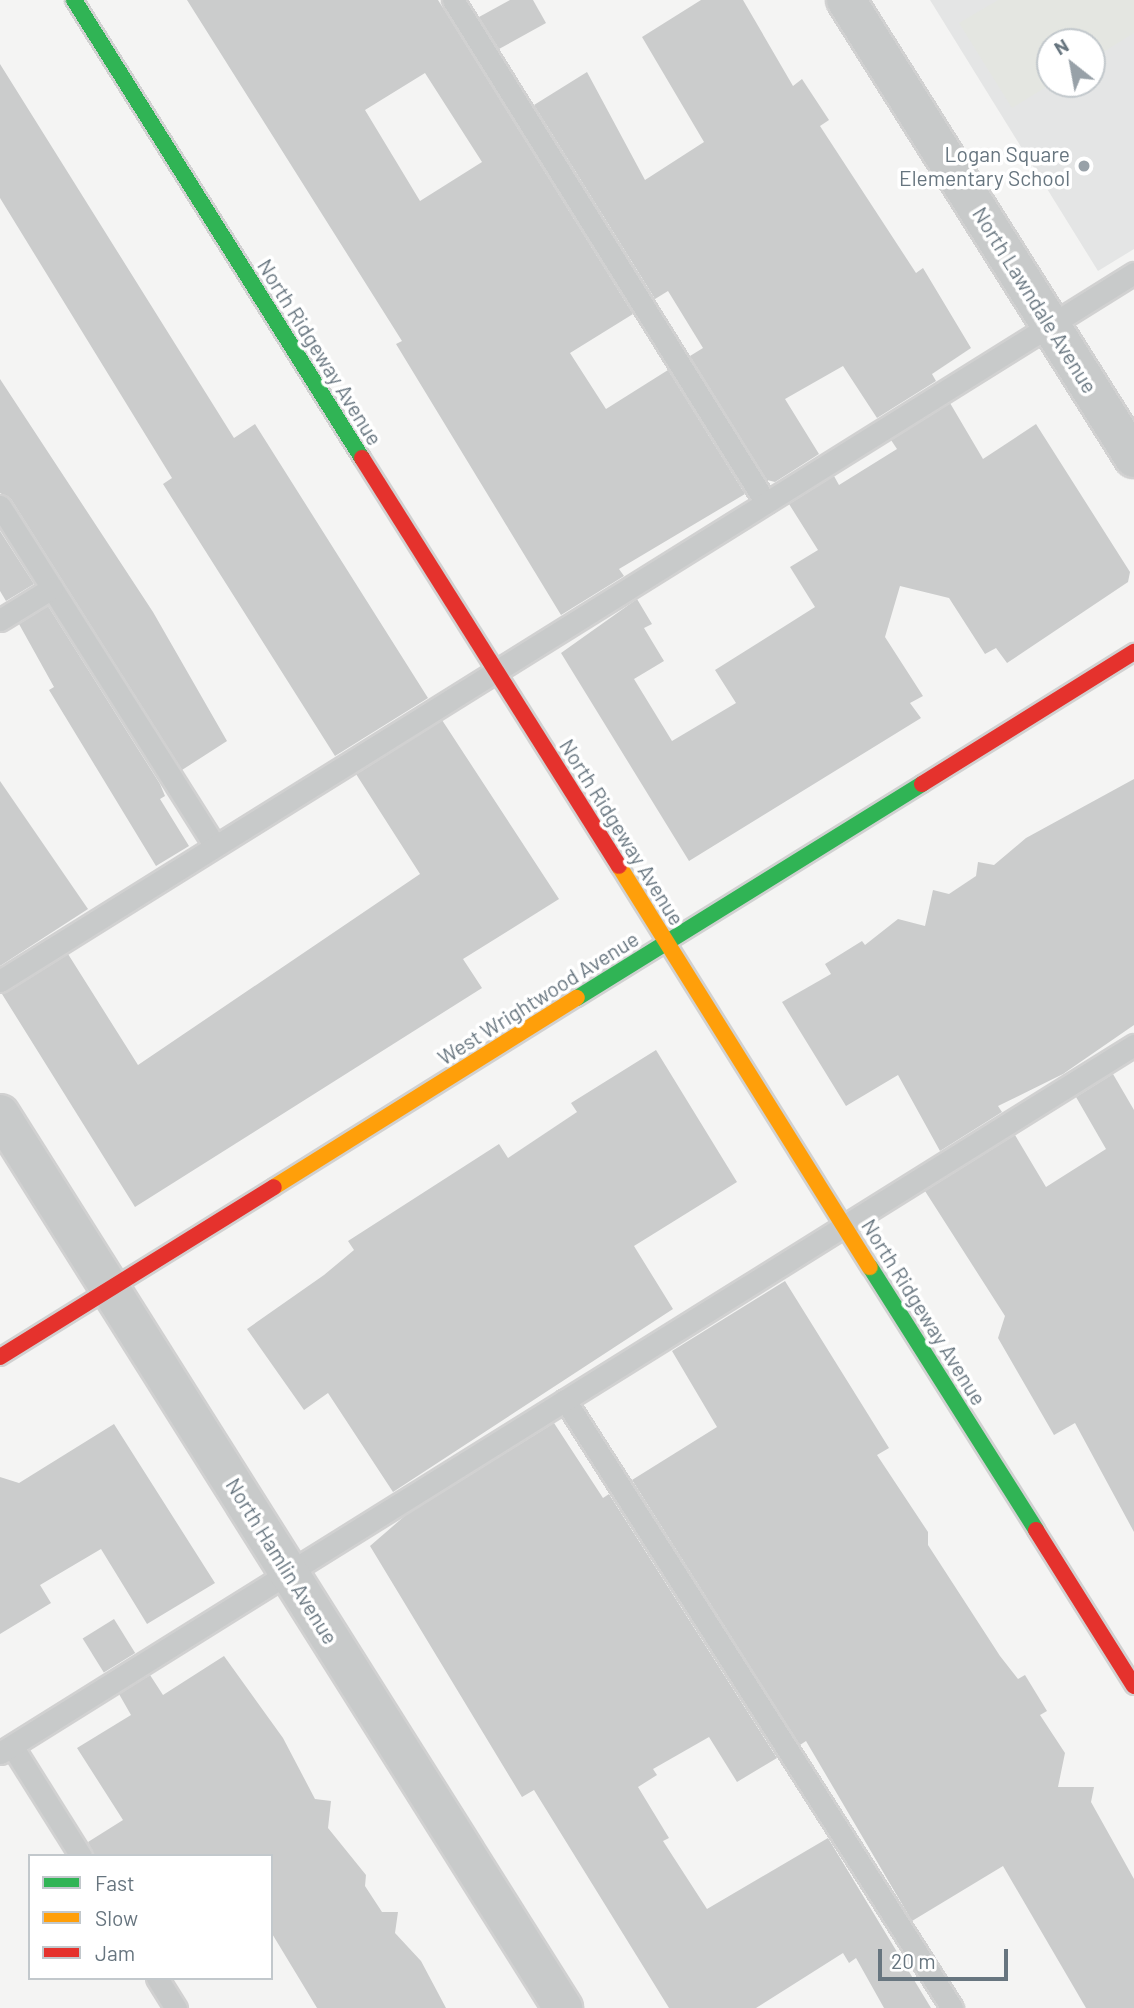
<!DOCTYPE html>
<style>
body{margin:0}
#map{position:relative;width:1134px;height:2008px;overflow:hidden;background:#f4f4f3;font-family:Barlow,sans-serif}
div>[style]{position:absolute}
.built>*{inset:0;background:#e4e5e5}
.green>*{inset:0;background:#e4e6e1}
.building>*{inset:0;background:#cbcccc;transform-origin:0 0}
.roads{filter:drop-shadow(2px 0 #d1d1d1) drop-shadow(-2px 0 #d1d1d1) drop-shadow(0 2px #d1d1d1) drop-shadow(0 -2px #d1d1d1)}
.lane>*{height:21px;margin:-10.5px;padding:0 10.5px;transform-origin:10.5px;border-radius:10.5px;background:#c8caca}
.street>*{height:38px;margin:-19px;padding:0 19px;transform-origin:19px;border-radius:19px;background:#c8caca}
.fast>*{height:16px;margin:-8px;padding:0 8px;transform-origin:8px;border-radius:8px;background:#30b455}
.slow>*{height:16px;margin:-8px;padding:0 8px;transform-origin:8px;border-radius:8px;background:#ff9f0a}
.jam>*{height:16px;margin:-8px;padding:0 8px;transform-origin:8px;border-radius:8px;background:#e5322d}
.dots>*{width:19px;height:19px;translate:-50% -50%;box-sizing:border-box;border:4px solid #fff;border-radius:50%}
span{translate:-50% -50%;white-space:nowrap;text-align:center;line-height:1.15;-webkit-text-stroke:7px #fff;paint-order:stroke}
.poi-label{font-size:21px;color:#67757f}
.right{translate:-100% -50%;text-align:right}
.street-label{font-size:21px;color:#67757f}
.legend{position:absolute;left:28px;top:1854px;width:245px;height:126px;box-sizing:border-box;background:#fff;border:2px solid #c2c8cc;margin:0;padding:9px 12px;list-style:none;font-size:21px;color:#67757f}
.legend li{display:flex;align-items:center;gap:14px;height:35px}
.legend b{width:35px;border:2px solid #c2c8cc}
.north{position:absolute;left:1036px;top:28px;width:70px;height:70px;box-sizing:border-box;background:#fff;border:2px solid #c2c8cc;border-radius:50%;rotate:329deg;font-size:19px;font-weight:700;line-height:28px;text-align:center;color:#67757f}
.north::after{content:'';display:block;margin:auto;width:24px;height:32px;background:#98a1a8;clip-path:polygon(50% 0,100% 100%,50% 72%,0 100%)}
.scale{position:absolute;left:878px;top:1949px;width:130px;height:32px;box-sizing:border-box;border:4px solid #67757f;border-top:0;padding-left:9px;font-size:21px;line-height:24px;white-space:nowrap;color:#67757f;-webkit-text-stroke:5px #fff;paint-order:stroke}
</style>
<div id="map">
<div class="built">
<i style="clip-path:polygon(evenodd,930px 0,1134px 0,1134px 249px,1098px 271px,930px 0,1050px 42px,1092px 42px,1092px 84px,1050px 84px,1050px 42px)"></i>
</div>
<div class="green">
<i style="clip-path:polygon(998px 0,1134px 0,1134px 33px,1092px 59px,1092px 42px,1050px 42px,1051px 84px,1012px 108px,959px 23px)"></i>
</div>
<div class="building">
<i style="clip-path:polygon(evenodd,187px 0,438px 0,633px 314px,570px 353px,606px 409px,668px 370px,745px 494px,619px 569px,624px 576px,561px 615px,396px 344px,402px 341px,187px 0,425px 73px,482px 162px,420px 201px,365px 110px,425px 73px)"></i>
<i style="clip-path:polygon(510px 0,533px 0,546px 23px,499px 49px,479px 17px)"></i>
<i style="clip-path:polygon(701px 0,743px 0,793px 86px,802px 79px,829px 120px,820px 126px,916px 273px,923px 268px,971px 348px,932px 374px,936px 381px,877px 418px,843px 366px,785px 399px,819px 454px,775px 482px,767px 480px,690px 356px,703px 348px,668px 291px,655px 299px,534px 105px,587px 72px,645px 180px,704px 142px,642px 37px)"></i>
<i style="clip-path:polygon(0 64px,234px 438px,255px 424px,428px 698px,335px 756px,163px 484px,172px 478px,0 198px)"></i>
<i style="clip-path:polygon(0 379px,153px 612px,227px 741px,182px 770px,11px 499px,0 493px)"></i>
<i style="clip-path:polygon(950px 403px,983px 459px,1036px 424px,1130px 572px,1128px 582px,1007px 663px,996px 648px,985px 654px,949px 598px,900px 586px,885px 637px,923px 696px,910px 703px,921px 718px,689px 861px,561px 653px,637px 599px,652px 624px,644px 628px,664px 661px,634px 679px,672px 741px,736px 703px,715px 670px,815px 607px,790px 567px,818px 550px,789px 504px,834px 476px,839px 485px,897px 449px,891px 440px)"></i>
<i style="clip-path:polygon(0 531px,34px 584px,6px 601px,0 591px)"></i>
<i style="clip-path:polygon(48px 606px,160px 784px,165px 796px,160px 799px,189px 846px,156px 866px,49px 690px,54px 687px,19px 624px)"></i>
<i style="clip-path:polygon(442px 720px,559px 899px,463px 959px,482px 988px,135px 1207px,2px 994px,68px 954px,138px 1065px,420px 874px,356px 774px)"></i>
<i style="clip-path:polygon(1134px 779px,1134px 1025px,1063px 1074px,998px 1106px,1002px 1112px,940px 1151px,898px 1075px,846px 1106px,782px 1002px,831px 974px,825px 964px,862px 941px,865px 945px,898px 919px,925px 926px,933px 890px,949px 894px,976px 876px,978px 862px,994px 865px,1026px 838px)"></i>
<i style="clip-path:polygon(0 781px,88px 909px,0 966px)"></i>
<i style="clip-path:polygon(656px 1050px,737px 1182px,634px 1246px,673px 1309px,393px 1492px,328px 1393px,304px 1410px,247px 1329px,324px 1275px,354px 1250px,348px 1241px,499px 1144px,508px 1158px,577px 1112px,571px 1103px)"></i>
<i style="clip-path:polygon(1113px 1074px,1134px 1110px,1134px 1532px,1075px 1423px,1054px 1435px,998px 1338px,1005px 1316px,925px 1191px,1015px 1135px,1046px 1187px,1106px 1149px,1076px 1097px)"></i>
<i style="clip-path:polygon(785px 1281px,889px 1448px,877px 1455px,928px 1532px,928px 1545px,1000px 1656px,1018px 1679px,1025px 1675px,1047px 1711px,1040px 1715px,1065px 1753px,1058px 1787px,1094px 1787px,1091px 1802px,1134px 1879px,1134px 2008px,1086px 2008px,1003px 1866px,912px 1921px,806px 1741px,800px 1745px,632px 1480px,717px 1427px,672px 1351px)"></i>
<i style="clip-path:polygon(554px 1423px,603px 1498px,609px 1494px,777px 1758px,737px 1782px,709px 1737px,653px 1769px,657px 1775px,638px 1787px,669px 1838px,663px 1841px,707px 1909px,828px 1838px,931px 2008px,884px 2008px,856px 1958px,849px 1963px,843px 1953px,756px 2008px,669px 2008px,534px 1790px,522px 1797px,370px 1546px,407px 1514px)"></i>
<i style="clip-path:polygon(114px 1424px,215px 1583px,147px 1624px,101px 1549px,40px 1585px,51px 1603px,0 1634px,0 1477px,19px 1483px)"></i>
<i style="left:114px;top:1619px;width:40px;height:37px;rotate:58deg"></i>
<i style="clip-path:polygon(224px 1656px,283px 1738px,315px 1799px,331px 1801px,328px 1828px,366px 1875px,365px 1886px,382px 1912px,398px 1912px,395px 1933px,421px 1961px,446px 2008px,317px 2008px,271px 1932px,271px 1856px,94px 1856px,88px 1842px,123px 1820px,77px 1748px,131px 1715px,119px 1694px,150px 1675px,163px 1695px)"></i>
</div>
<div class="roads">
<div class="lane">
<i style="left:453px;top:0;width:592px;rotate:58.11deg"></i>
<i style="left:0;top:506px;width:402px;rotate:57.7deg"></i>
<i style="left:0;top:620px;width:61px;rotate:-31.6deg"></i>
<i style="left:0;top:981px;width:1337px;rotate:-31.98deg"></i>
<i style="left:565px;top:1400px;width:721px;rotate:57.52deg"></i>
<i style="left:12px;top:1746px;width:130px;rotate:57.9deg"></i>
<i style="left:0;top:1753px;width:1337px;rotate:-31.98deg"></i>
<i style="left:157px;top:1978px;width:36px;rotate:58deg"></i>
</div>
<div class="street">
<i style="left:846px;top:0;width:541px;rotate:57.84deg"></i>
<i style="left:0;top:1114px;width:1057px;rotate:57.8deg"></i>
</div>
<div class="fast">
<i style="left:74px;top:0;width:541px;rotate:57.84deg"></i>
<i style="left:577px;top:998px;width:406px;rotate:-31.8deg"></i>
<i style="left:870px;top:1267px;width:311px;rotate:57.7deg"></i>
</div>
<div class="slow">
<i style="left:619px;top:866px;width:473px;rotate:58deg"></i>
<i style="left:274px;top:1187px;width:357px;rotate:-32deg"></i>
</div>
<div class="jam">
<i style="left:362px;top:458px;width:482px;rotate:57.8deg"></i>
<i style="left:922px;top:784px;width:250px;rotate:-31.9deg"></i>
<i style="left:0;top:1357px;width:322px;rotate:-31.8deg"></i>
<i style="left:1036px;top:1530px;width:184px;rotate:57.9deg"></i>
</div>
</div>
<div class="dots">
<i style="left:1084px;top:166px;background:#98a1a8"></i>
</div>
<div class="poi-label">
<span class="right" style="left:1070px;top:166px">Logan Square<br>Elementary School</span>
</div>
<div class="street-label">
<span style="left:1035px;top:300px;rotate:58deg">North Lawndale Avenue</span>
<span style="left:320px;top:352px;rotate:58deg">North Ridgeway Avenue</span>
<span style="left:622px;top:832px;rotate:58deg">North Ridgeway Avenue</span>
<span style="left:538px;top:998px;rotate:-32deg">West Wrightwood Avenue</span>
<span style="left:924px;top:1312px;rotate:58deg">North Ridgeway Avenue</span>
<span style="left:282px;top:1561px;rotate:58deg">North Hamlin Avenue</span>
</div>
<ul class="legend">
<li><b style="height:9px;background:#30b455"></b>Fast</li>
<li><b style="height:9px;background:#ff9f0a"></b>Slow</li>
<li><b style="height:9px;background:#e5322d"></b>Jam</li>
</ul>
<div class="north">N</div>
<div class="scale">20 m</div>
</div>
